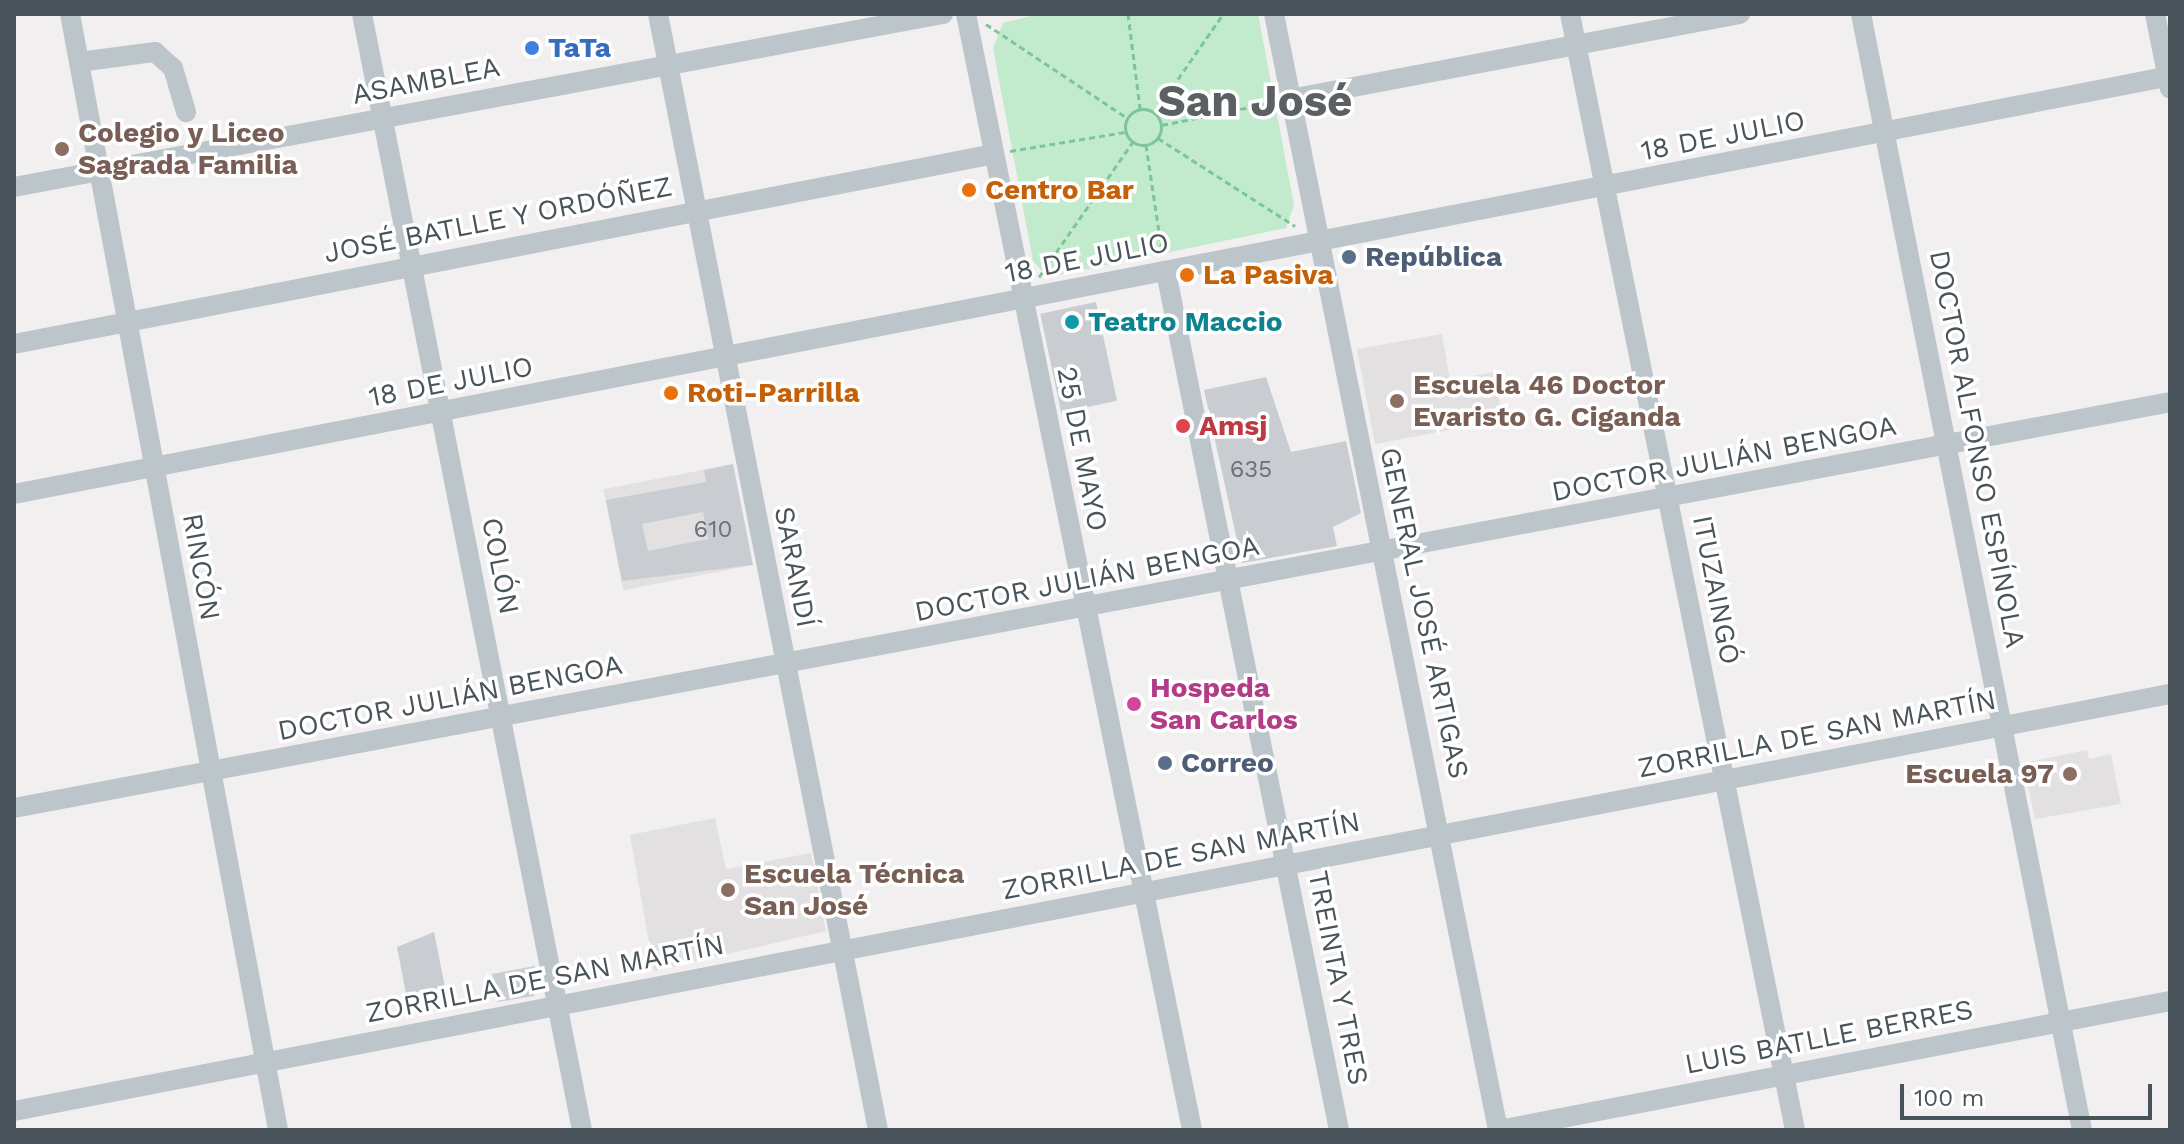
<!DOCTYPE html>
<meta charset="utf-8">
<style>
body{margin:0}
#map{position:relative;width:2184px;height:1144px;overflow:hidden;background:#f1efef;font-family:"Work Sans",sans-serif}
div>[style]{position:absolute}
.education>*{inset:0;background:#e2e0e1;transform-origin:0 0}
.green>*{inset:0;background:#c2eacd}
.building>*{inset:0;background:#c9cdd1;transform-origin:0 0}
.path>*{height:3px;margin-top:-1.5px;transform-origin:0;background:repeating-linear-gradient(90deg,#7ec499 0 6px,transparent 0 10px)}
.path>.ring{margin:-1.5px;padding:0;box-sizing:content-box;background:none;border:3px solid #7ec499;border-radius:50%}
.minor>*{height:20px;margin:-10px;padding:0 10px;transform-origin:10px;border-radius:10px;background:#bcc5ca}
.dots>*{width:22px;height:22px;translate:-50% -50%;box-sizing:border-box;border:4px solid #fff;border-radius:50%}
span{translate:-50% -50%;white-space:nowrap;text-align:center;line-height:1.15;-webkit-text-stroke:7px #fff;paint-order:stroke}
.number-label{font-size:24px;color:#697278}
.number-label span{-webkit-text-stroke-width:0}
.shop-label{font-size:28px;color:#366cbe;font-weight:700}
.left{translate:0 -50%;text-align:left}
.street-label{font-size:28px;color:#49545a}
.education-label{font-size:28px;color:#785e54;font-weight:700}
.right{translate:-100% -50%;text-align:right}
.food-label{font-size:28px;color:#c56008;font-weight:700}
.service-label{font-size:28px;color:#4e5e75;font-weight:700}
.culture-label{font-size:28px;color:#0d838f;font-weight:700}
.health-label{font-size:28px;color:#be3a42;font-weight:700}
.hotel-label{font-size:28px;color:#b23c85;font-weight:700}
.town-label{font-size:44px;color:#5c6063;font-weight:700}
.frame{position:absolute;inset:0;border:16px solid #49545a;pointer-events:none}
.scale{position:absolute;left:1900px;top:1084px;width:252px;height:36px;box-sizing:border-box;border:4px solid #49545a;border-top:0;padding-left:10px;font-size:24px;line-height:28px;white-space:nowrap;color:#49545a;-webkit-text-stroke:6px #fff;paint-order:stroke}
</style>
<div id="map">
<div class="education">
<i style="clip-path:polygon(1442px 334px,1450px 380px,1494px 372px,1503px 420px,1375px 444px,1357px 349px)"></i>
<i style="left:733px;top:464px;width:103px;height:132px;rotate:79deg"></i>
<i style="clip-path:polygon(2087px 750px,2089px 759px,2111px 754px,2121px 804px,2035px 819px,2023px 763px)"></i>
<i style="clip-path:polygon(715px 818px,726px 869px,811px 853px,826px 931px,654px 971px,630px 835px)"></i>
</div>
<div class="green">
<i style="clip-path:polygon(1039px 14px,1258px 14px,1294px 205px,1286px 228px,1058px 275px,1043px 272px,1033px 261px,993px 48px,1003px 23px)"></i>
</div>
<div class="building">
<i style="left:1096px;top:302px;width:101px;height:57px;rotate:78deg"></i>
<i style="clip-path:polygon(1266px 377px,1291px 452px,1346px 441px,1361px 513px,1333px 527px,1337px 546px,1242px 563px,1204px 390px)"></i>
<i style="clip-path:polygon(evenodd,733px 464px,753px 565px,622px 581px,606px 500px,706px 482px,704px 470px,733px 464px,703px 512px,708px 539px,648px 551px,642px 524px,703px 512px)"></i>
<i style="clip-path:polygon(434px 932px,445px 987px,406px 994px,397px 947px)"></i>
<i style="clip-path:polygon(535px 966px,534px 996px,497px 1002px,492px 974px)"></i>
</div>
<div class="path">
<i style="left:1128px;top:14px;width:95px;rotate:82.7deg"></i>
<i style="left:986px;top:24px;width:168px;rotate:33.6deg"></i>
<i class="ring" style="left:1125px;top:109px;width:33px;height:33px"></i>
<i style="left:1155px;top:112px;width:119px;rotate:-55.2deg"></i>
<i style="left:1162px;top:125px;width:114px;rotate:-11.6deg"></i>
<i style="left:1158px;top:138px;width:163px;rotate:32.7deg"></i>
<i style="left:1146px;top:145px;width:108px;rotate:81.5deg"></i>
<i style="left:1010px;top:151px;width:117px;rotate:-9.4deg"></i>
<i style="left:1039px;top:277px;width:165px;rotate:-55.2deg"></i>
</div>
<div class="minor">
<i style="left:70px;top:14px;width:1135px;rotate:79.44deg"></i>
<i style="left:362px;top:14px;width:1137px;rotate:78.85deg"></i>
<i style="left:658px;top:14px;width:1137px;rotate:78.85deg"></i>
<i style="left:966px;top:14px;width:1139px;rotate:78.55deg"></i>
<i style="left:1274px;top:14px;width:1138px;rotate:78.65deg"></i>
<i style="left:1570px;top:14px;width:1138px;rotate:78.6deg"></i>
<i style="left:1861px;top:14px;width:1138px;rotate:78.8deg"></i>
<i style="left:2155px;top:14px;width:76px;rotate:78.7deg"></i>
<i style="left:79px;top:62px;width:77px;rotate:-7.5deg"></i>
<i style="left:155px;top:52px;width:24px;rotate:42deg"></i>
<i style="left:173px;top:68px;width:46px;rotate:73.5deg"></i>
<i style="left:1290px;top:99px;width:458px;rotate:-10.7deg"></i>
<i style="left:14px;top:187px;width:945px;rotate:-10.55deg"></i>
<i style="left:1166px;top:272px;width:875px;rotate:78.6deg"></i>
<i style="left:14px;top:344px;width:998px;rotate:-10.97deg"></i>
<i style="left:14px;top:494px;width:2196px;rotate:-10.97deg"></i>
<i style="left:14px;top:808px;width:2194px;rotate:-10.66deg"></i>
<i style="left:14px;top:1111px;width:2196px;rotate:-10.95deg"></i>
<i style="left:1499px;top:1130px;width:683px;rotate:-10.88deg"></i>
</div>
<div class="dots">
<i style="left:532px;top:48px;background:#3f7fe0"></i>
<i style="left:62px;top:149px;background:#8d6e63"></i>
<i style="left:969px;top:190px;background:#e8710a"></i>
<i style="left:1349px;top:257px;background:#5c6f8a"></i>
<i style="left:1187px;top:275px;background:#e8710a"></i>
<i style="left:1072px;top:322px;background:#0f9aa8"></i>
<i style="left:671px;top:393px;background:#e8710a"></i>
<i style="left:1397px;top:401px;background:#8d6e63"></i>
<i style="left:1183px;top:426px;background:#e0444e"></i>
<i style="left:1134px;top:704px;background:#d1479c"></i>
<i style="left:1165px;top:763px;background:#5c6f8a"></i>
<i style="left:2070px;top:774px;background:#8d6e63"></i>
<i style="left:728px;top:890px;background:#8d6e63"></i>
</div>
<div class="number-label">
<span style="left:1251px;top:470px">635</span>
<span style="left:713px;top:530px">610</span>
</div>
<div class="shop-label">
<span class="left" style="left:548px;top:48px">TaTa</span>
</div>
<div class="street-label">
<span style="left:426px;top:81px;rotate:-11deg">ASAMBLEA</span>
<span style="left:1723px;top:136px;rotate:-11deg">18 DE JULIO</span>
<span style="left:498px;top:220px;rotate:-11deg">JOSÉ BATLLE Y ORDÓÑEZ</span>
<span style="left:1087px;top:258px;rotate:-11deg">18 DE JULIO</span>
<span style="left:451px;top:382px;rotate:-11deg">18 DE JULIO</span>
<span style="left:1082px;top:449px;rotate:79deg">25 DE MAYO</span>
<span style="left:1977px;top:449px;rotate:79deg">DOCTOR ALFONSO ESPÍNOLA</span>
<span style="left:1724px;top:459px;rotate:-11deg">DOCTOR JULIÁN BENGOA</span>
<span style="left:500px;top:566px;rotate:79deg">COLÓN</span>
<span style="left:201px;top:567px;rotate:80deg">RINCÓN</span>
<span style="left:795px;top:567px;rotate:79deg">SARANDÍ</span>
<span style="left:1087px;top:579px;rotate:-11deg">DOCTOR JULIÁN BENGOA</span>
<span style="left:1716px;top:590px;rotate:79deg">ITUZAINGÓ</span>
<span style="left:1424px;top:613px;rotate:78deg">GENERAL JOSÉ ARTIGAS</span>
<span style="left:450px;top:698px;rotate:-11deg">DOCTOR JULIÁN BENGOA</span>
<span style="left:1817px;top:734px;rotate:-11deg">ZORRILLA DE SAN MARTÍN</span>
<span style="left:1181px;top:856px;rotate:-11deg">ZORRILLA DE SAN MARTÍN</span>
<span style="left:1338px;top:978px;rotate:79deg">TREINTA Y TRES</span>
<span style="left:545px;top:979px;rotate:-11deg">ZORRILLA DE SAN MARTÍN</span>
<span style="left:1829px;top:1037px;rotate:-11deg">LUIS BATLLE BERRES</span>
</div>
<div class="education-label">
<span class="left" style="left:78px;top:149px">Colegio y Liceo<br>Sagrada Familia</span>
<span class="left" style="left:1413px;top:401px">Escuela 46 Doctor<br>Evaristo G. Ciganda</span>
<span class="right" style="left:2054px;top:774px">Escuela 97</span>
<span class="left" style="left:744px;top:890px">Escuela Técnica<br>San José</span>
</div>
<div class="food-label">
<span class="left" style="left:985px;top:190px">Centro Bar</span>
<span class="left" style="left:1203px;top:275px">La Pasiva</span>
<span class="left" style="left:687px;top:393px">Roti-Parrilla</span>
</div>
<div class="service-label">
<span class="left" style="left:1365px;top:257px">República</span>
<span class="left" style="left:1181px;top:763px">Correo</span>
</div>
<div class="culture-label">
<span class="left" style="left:1088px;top:322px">Teatro Maccio</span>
</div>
<div class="health-label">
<span class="left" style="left:1199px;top:426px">Amsj</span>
</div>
<div class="hotel-label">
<span class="left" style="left:1150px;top:704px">Hospeda<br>San Carlos</span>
</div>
<div class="town-label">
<span style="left:1255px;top:101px">San José</span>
</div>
<div class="frame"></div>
<div class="scale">100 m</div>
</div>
